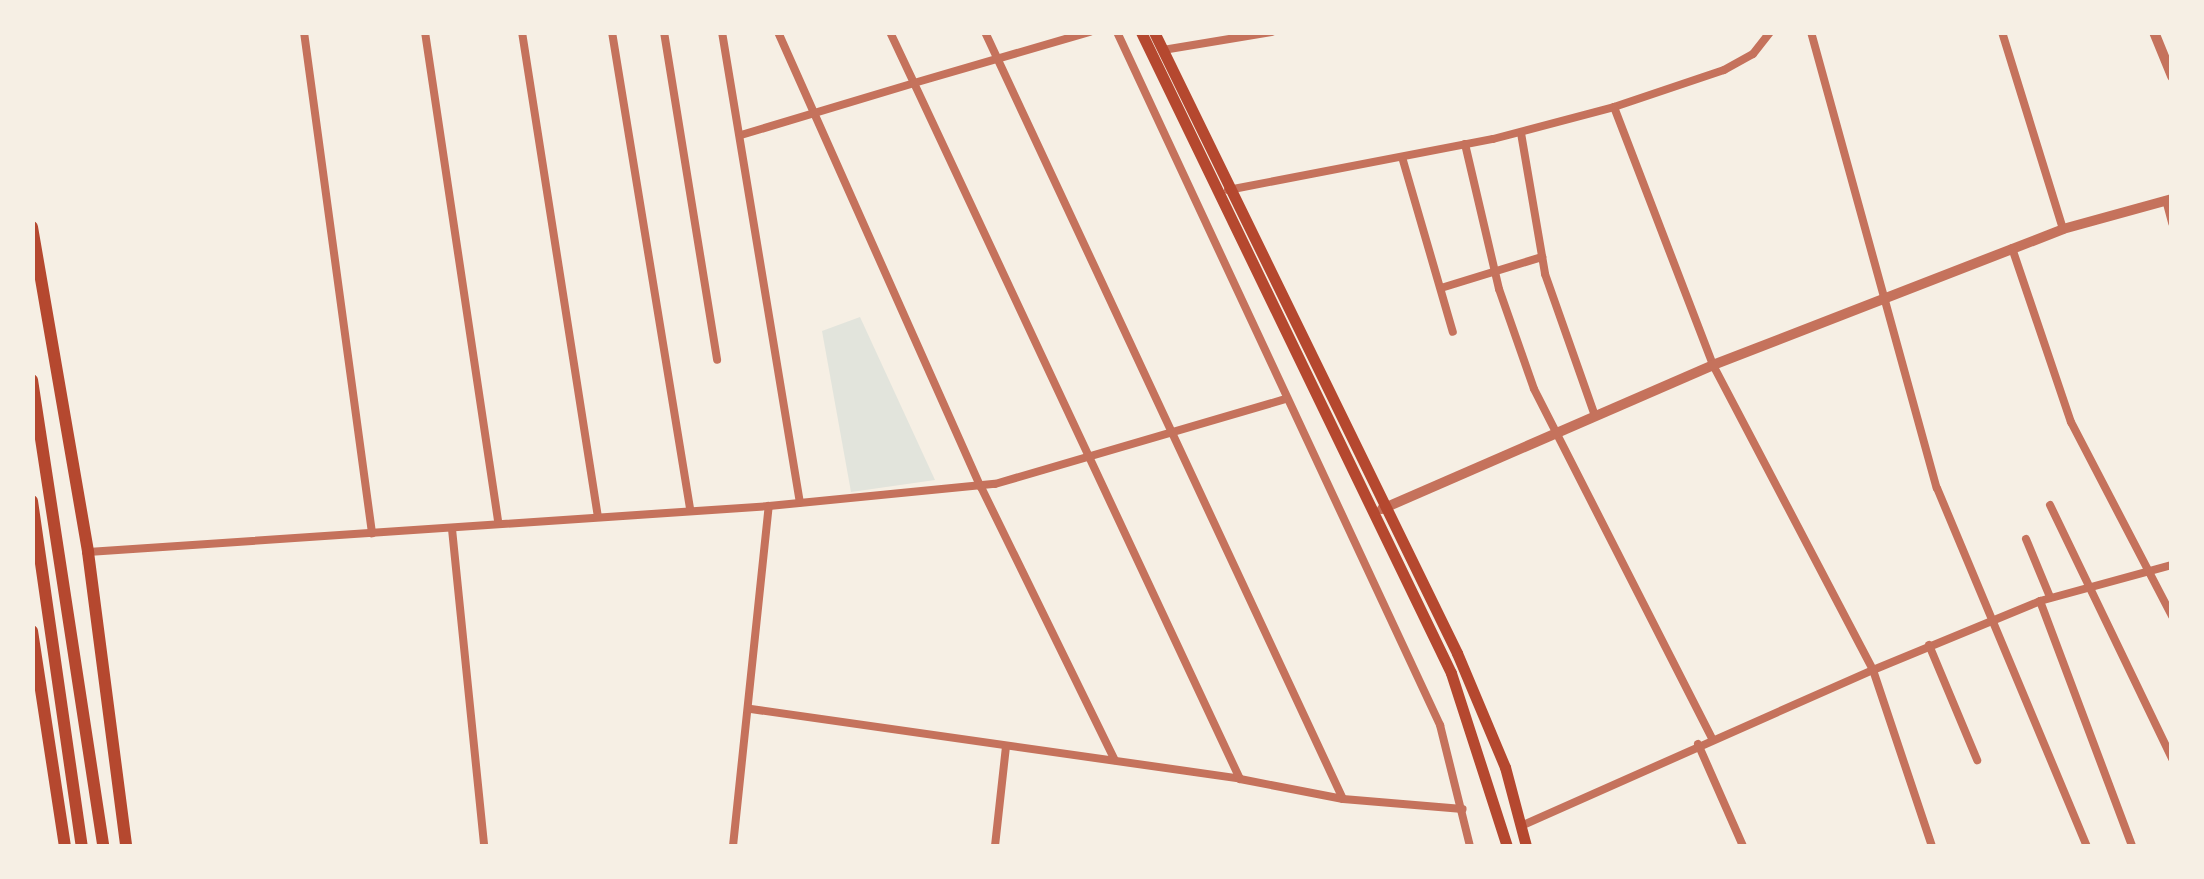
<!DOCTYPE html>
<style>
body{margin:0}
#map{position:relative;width:2204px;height:879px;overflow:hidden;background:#f6efe4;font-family:"Archivo Narrow",sans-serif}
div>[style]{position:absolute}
.green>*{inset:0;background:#e2e4dc}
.minor>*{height:8px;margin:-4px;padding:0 4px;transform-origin:4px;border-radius:4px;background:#c5725c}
.tertiary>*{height:10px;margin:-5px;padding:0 5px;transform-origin:5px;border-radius:5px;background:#c5725c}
.secondary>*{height:11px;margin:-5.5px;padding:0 5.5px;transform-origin:5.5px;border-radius:5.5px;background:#b5482f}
.primary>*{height:12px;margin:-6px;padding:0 6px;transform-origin:6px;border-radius:6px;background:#b5482f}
span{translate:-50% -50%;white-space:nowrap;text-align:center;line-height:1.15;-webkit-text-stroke:8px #f6efe4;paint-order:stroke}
.frame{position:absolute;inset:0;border:35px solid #f6efe4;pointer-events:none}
</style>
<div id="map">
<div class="green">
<i style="clip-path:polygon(860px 317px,935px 480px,851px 492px,822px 331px)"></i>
</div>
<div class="minor">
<i style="left:304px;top:32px;width:506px;rotate:82.27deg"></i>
<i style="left:425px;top:32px;width:496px;rotate:81.5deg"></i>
<i style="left:522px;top:32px;width:489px;rotate:81.1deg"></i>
<i style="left:612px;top:32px;width:483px;rotate:80.7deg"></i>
<i style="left:664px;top:32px;width:332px;rotate:80.8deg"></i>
<i style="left:722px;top:32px;width:477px;rotate:80.6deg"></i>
<i style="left:778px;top:32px;width:498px;rotate:66deg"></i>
<i style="left:981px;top:487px;width:304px;rotate:63.9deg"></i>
<i style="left:985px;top:32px;width:846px;rotate:64.98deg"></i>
<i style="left:1117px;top:32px;width:765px;rotate:65.01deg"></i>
<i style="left:1440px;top:725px;width:125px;rotate:76.1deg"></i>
<i style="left:1811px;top:32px;width:473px;rotate:74.6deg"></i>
<i style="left:1937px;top:488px;width:388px;rotate:67.3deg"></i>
<i style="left:2002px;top:32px;width:206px;rotate:72.8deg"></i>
<i style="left:1163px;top:50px;width:110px;rotate:-9.4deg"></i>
<i style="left:1614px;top:107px;width:116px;rotate:-18.6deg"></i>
<i style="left:1724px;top:70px;width:33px;rotate:-29deg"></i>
<i style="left:1753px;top:54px;width:28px;rotate:-52deg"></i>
<i style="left:1521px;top:133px;width:143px;rotate:80.3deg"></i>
<i style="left:1545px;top:274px;width:151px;rotate:70.6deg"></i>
<i style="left:741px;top:135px;width:181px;rotate:-16.7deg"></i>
<i style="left:914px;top:83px;width:56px;rotate:-115.2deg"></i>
<i style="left:1465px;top:144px;width:149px;rotate:76.8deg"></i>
<i style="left:1499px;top:289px;width:106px;rotate:70.7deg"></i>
<i style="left:1534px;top:389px;width:392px;rotate:63deg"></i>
<i style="left:1402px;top:157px;width:182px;rotate:73.8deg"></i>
<i style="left:1228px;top:190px;width:270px;rotate:-10.9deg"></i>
<i style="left:1493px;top:139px;width:125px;rotate:-14.8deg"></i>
<i style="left:1614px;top:107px;width:276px;rotate:69deg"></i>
<i style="left:1713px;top:365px;width:344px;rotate:62.3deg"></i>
<i style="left:1873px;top:670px;width:181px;rotate:-22.4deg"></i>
<i style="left:2040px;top:601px;width:137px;rotate:-15.3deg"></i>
<i style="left:2166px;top:200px;width:24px;rotate:75deg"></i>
<i style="left:2012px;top:248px;width:184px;rotate:71.3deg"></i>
<i style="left:2071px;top:422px;width:219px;rotate:62.5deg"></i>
<i style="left:1441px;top:288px;width:106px;rotate:-17.1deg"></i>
<i style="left:2050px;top:505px;width:282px;rotate:64.3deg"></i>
<i style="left:452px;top:529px;width:319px;rotate:84.2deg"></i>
<i style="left:2026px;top:539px;width:63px;rotate:67.5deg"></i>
<i style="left:88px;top:552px;width:683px;rotate:-3.86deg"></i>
<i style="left:2040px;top:601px;width:262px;rotate:69.4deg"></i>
<i style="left:1929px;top:645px;width:125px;rotate:67.3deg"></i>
<i style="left:751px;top:709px;width:494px;rotate:8.1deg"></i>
<i style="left:1240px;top:779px;width:769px;rotate:-115.1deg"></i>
<i style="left:914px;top:83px;width:183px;rotate:-16.2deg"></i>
<i style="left:1698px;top:744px;width:111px;rotate:66.2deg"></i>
<i style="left:1240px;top:779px;width:105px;rotate:11deg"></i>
<i style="left:1343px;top:799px;width:120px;rotate:4.8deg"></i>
<i style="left:1523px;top:825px;width:383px;rotate:-23.9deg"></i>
<i style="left:1873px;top:670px;width:186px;rotate:71.5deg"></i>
<i style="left:733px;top:846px;width:342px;rotate:-84deg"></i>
<i style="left:769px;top:506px;width:227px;rotate:-5.6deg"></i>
<i style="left:995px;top:484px;width:303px;rotate:-16.3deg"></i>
<i style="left:995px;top:846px;width:100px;rotate:-83.7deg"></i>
</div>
<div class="tertiary">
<i style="left:2154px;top:32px;width:48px;rotate:67.8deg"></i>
<i style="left:1382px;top:509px;width:361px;rotate:-23.5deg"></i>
<i style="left:1713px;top:365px;width:375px;rotate:-21.2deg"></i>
<i style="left:2063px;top:229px;width:113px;rotate:-15.4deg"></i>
</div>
<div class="secondary">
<i style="left:1141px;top:32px;width:712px;rotate:64.19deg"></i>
<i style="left:1451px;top:673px;width:182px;rotate:72.1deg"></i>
<i style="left:1154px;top:32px;width:691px;rotate:63.99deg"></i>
<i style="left:1457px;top:653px;width:124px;rotate:67.2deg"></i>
<i style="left:1505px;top:767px;width:82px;rotate:75.1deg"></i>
</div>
<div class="primary">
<i style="left:32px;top:227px;width:330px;rotate:80.2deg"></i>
<i style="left:88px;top:552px;width:296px;rotate:82.6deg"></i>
<i style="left:32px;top:380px;width:471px;rotate:81.3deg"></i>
<i style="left:32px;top:501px;width:349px;rotate:81.8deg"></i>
<i style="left:32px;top:631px;width:218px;rotate:81.3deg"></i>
</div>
<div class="frame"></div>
</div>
